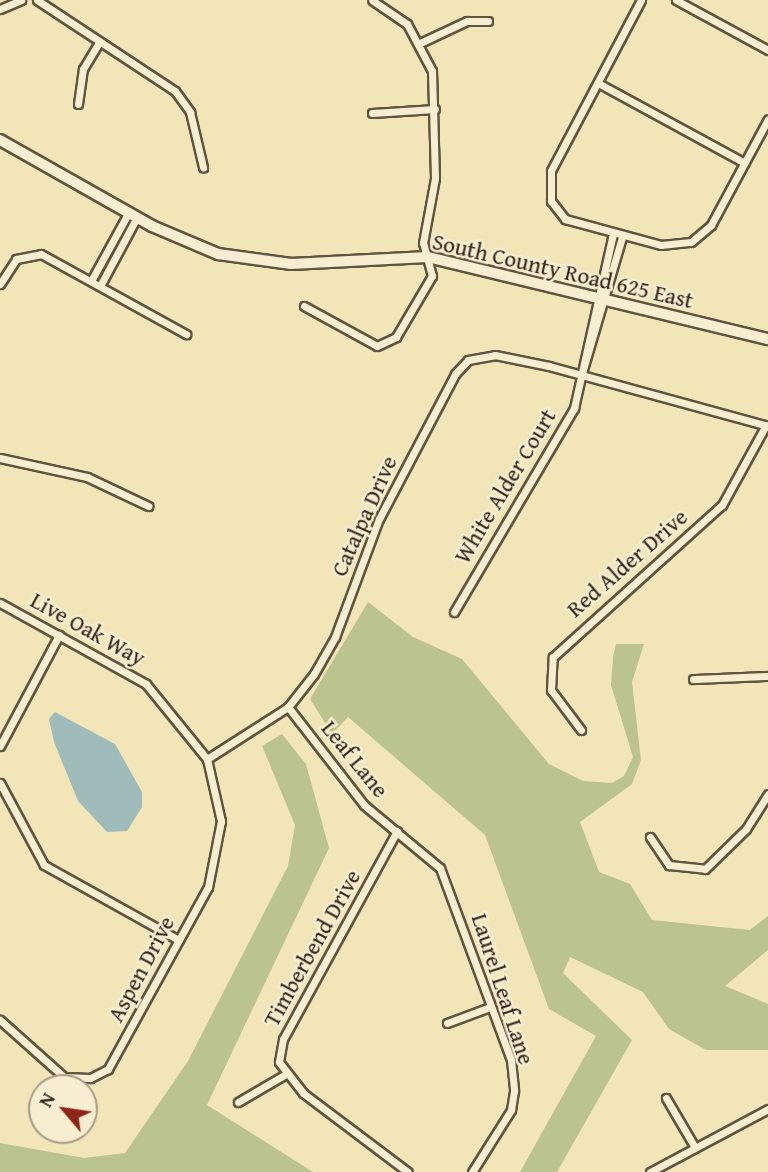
<!DOCTYPE html>
<style>
body{margin:0}
#map{position:relative;width:768px;height:1172px;overflow:hidden;background:#f2e5b8;font-family:"Gentium Book Plus",serif}
div>[style]{position:absolute}
.green>*{inset:0;background:#bbc48e}
.water>*{inset:0;background:#a0bcba}
.roads{filter:drop-shadow(2px 0 #60543f) drop-shadow(-2px 0 #60543f) drop-shadow(0 2px #60543f) drop-shadow(0 -2px #60543f)}
.street>*{height:7px;margin:-3.5px;padding:0 3.5px;transform-origin:3.5px;border-radius:3.5px;background:#f7eed1}
.secondary>*{height:10px;margin:-5px;padding:0 5px;transform-origin:5px;border-radius:5px;background:#f7eed1}
span{translate:-50% -50%;white-space:nowrap;text-align:center;line-height:1.15;-webkit-text-stroke:5px #f7eed1;paint-order:stroke}
.street-label{font-size:23px;color:#302317}
.north{position:absolute;left:28px;top:1074px;width:70px;height:70px;box-sizing:border-box;background:#f7eed1;border:2px solid #a79d87;border-radius:50%;rotate:299deg;font-size:19px;font-weight:700;line-height:28px;text-align:center;color:#302317}
.north::after{content:'';display:block;margin:auto;width:24px;height:32px;background:#8f2418;clip-path:polygon(50% 0,100% 100%,50% 72%,0 100%)}
</style>
<div id="map">
<div class="green">
<i style="clip-path:polygon(368px 602px,413px 637px,462px 659px,549px 764px,583px 781px,612px 783px,624px 776px,633px 757px,611px 685px,613px 657px,616px 644px,644px 644px,632px 682px,641px 760px,632px 784px,580px 822px,599px 872px,630px 884px,652px 920px,750px 930px,768px 916px,768px 950px,725px 986px,768px 1004px,768px 1050px,706px 1050px,669px 1029px,643px 992px,570px 957px,563px 973px,632px 1040px,557px 1172px,520px 1172px,596px 1036px,549px 1009px,485px 835px,348px 717px,332px 734px,310px 699px)"></i>
<i style="clip-path:polygon(282px 734px,306px 764px,329px 848px,207px 1105px,313px 1172px,0 1172px,0 1143px,84px 1158px,125px 1153px,188px 1061px,288px 866px,295px 825px,262px 746px)"></i>
</div>
<div class="water">
<i style="clip-path:polygon(55px 712px,115px 744px,142px 792px,142px 807px,127px 831px,107px 832px,78px 801px,54px 742px,49px 719px)"></i>
</div>
<div class="roads">
<div class="street">
<i style="left:37px;top:0;width:165px;rotate:33.4deg"></i>
<i style="left:175px;top:91px;width:26px;rotate:54deg"></i>
<i style="left:190px;top:112px;width:57px;rotate:76.7deg"></i>
<i style="left:641px;top:0;width:193px;rotate:117.8deg"></i>
<i style="left:551px;top:171px;width:30px;rotate:90deg"></i>
<i style="left:551px;top:201px;width:23px;rotate:52deg"></i>
<i style="left:565px;top:219px;width:99px;rotate:15.2deg"></i>
<i style="left:661px;top:245px;width:30px;rotate:-6deg"></i>
<i style="left:691px;top:242px;width:26px;rotate:-40deg"></i>
<i style="left:711px;top:225px;width:120px;rotate:-61.7deg"></i>
<i style="left:676px;top:0;width:105px;rotate:28.5deg"></i>
<i style="left:0;top:9px;width:23px;rotate:-23deg"></i>
<i style="left:420px;top:43px;width:52px;rotate:-25.1deg"></i>
<i style="left:467px;top:21px;width:21px"></i>
<i style="left:598px;top:83px;width:167px;rotate:28.6deg"></i>
<i style="left:78px;top:104px;width:35px;rotate:-82deg"></i>
<i style="left:83px;top:69px;width:31px;rotate:-59deg"></i>
<i style="left:372px;top:113px;width:63px;rotate:-3.6deg"></i>
<i style="left:91px;top:281px;width:79px;rotate:-61.2deg"></i>
<i style="left:0;top:284px;width:30px;rotate:-57deg"></i>
<i style="left:16px;top:259px;width:25px;rotate:-11deg"></i>
<i style="left:41px;top:254px;width:166px;rotate:28.9deg"></i>
<i style="left:100px;top:286px;width:78px;rotate:-61.8deg"></i>
<i style="left:304px;top:306px;width:83px;rotate:28.7deg"></i>
<i style="left:377px;top:346px;width:21px;rotate:-25deg"></i>
<i style="left:396px;top:337px;width:71px;rotate:-59.5deg"></i>
<i style="left:432px;top:276px;width:34px;rotate:-105deg"></i>
<i style="left:423px;top:243px;width:66px;rotate:-79.5deg"></i>
<i style="left:435px;top:178px;width:107px;rotate:-91.6deg"></i>
<i style="left:432px;top:71px;width:53px;rotate:-118deg"></i>
<i style="left:407px;top:24px;width:42px;rotate:-145.6deg"></i>
<i style="left:582px;top:373px;width:142px;rotate:-73.6deg"></i>
<i style="left:0;top:458px;width:89px;rotate:12.3deg"></i>
<i style="left:87px;top:477px;width:68px;rotate:25.4deg"></i>
<i style="left:0;top:603px;width:167px;rotate:29deg"></i>
<i style="left:146px;top:684px;width:97px;rotate:50.9deg"></i>
<i style="left:207px;top:759px;width:64px;rotate:77.3deg"></i>
<i style="left:221px;top:821px;width:67px;rotate:101.1deg"></i>
<i style="left:208px;top:887px;width:208px;rotate:118.8deg"></i>
<i style="left:108px;top:1069px;width:20px;rotate:153deg"></i>
<i style="left:90px;top:1078px;width:26px;rotate:-178deg"></i>
<i style="left:64px;top:1077px;width:86px;rotate:-138.3deg"></i>
<i style="left:454px;top:612px;width:237px;rotate:-59.5deg"></i>
<i style="left:574px;top:408px;width:178px;rotate:-77.4deg"></i>
<i style="left:693px;top:679px;width:75px;rotate:-2.3deg"></i>
<i style="left:288px;top:707px;width:124px;rotate:52.2deg"></i>
<i style="left:364px;top:805px;width:99px;rotate:39.7deg"></i>
<i style="left:440px;top:868px;width:205px;rotate:69.7deg"></i>
<i style="left:511px;top:1060px;width:31px;rotate:84deg"></i>
<i style="left:514px;top:1091px;width:19px;rotate:99deg"></i>
<i style="left:511px;top:1110px;width:73px;rotate:122.2deg"></i>
<i style="left:581px;top:730px;width:50px;rotate:-126.9deg"></i>
<i style="left:551px;top:690px;width:33px;rotate:-87deg"></i>
<i style="left:553px;top:657px;width:227px;rotate:-42deg"></i>
<i style="left:722px;top:505px;width:91px;rotate:-61.2deg"></i>
<i style="left:0;top:746px;width:126px;rotate:-62deg"></i>
<i style="left:207px;top:759px;width:96px;rotate:-32.7deg"></i>
<i style="left:288px;top:707px;width:42px;rotate:-51.8deg"></i>
<i style="left:314px;top:674px;width:43px;rotate:-60.4deg"></i>
<i style="left:335px;top:637px;width:126px;rotate:-69.6deg"></i>
<i style="left:379px;top:519px;width:164px;rotate:-62.3deg"></i>
<i style="left:455px;top:374px;width:19px;rotate:-47deg"></i>
<i style="left:468px;top:360px;width:27px;rotate:-10deg"></i>
<i style="left:495px;top:355px;width:55px;rotate:11.5deg"></i>
<i style="left:549px;top:366px;width:227px;rotate:15.3deg"></i>
<i style="left:0;top:783px;width:93px;rotate:61.8deg"></i>
<i style="left:44px;top:865px;width:154px;rotate:29.1deg"></i>
<i style="left:397px;top:831px;width:237px;rotate:118.7deg"></i>
<i style="left:283px;top:1039px;width:23px;rotate:100deg"></i>
<i style="left:279px;top:1062px;width:39px;rotate:52deg"></i>
<i style="left:303px;top:1093px;width:131px;rotate:37deg"></i>
<i style="left:650px;top:837px;width:34px;rotate:56deg"></i>
<i style="left:669px;top:865px;width:36px;rotate:6deg"></i>
<i style="left:705px;top:869px;width:57px;rotate:-44.3deg"></i>
<i style="left:746px;top:829px;width:41px;rotate:-57.8deg"></i>
<i style="left:447px;top:1023px;width:46px;rotate:-20.4deg"></i>
<i style="left:666px;top:1098px;width:56px;rotate:59.7deg"></i>
<i style="left:238px;top:1102px;width:53px;rotate:-30.4deg"></i>
<i style="left:650px;top:1172px;width:134px;rotate:-28.1deg"></i>
</div>
<div class="secondary">
<i style="left:0;top:140px;width:175px;rotate:29.5deg"></i>
<i style="left:152px;top:226px;width:72px;rotate:23deg"></i>
<i style="left:218px;top:254px;width:74px;rotate:7.8deg"></i>
<i style="left:291px;top:264px;width:137px;rotate:-2.9deg"></i>
<i style="left:428px;top:257px;width:350px;rotate:13.6deg"></i>
</div>
</div>
<div class="street-label">
<span style="left:563px;top:271px;rotate:13deg">South County Road 625 East</span>
<span style="left:505px;top:486px;rotate:-59deg">White Alder Court</span>
<span style="left:364px;top:516px;rotate:-66deg">Catalpa Drive</span>
<span style="left:627px;top:563px;rotate:-41deg">Red Alder Drive</span>
<span style="left:88px;top:629px;rotate:29deg">Live Oak Way</span>
<span style="left:355px;top:759px;rotate:51deg">Leaf Lane</span>
<span style="left:312px;top:948px;rotate:-61deg">Timberbend Drive</span>
<span style="left:141px;top:969px;rotate:-62deg">Aspen Drive</span>
<span style="left:503px;top:989px;rotate:72deg">Laurel Leaf Lane</span>
</div>
<div class="north">N</div>
</div>
